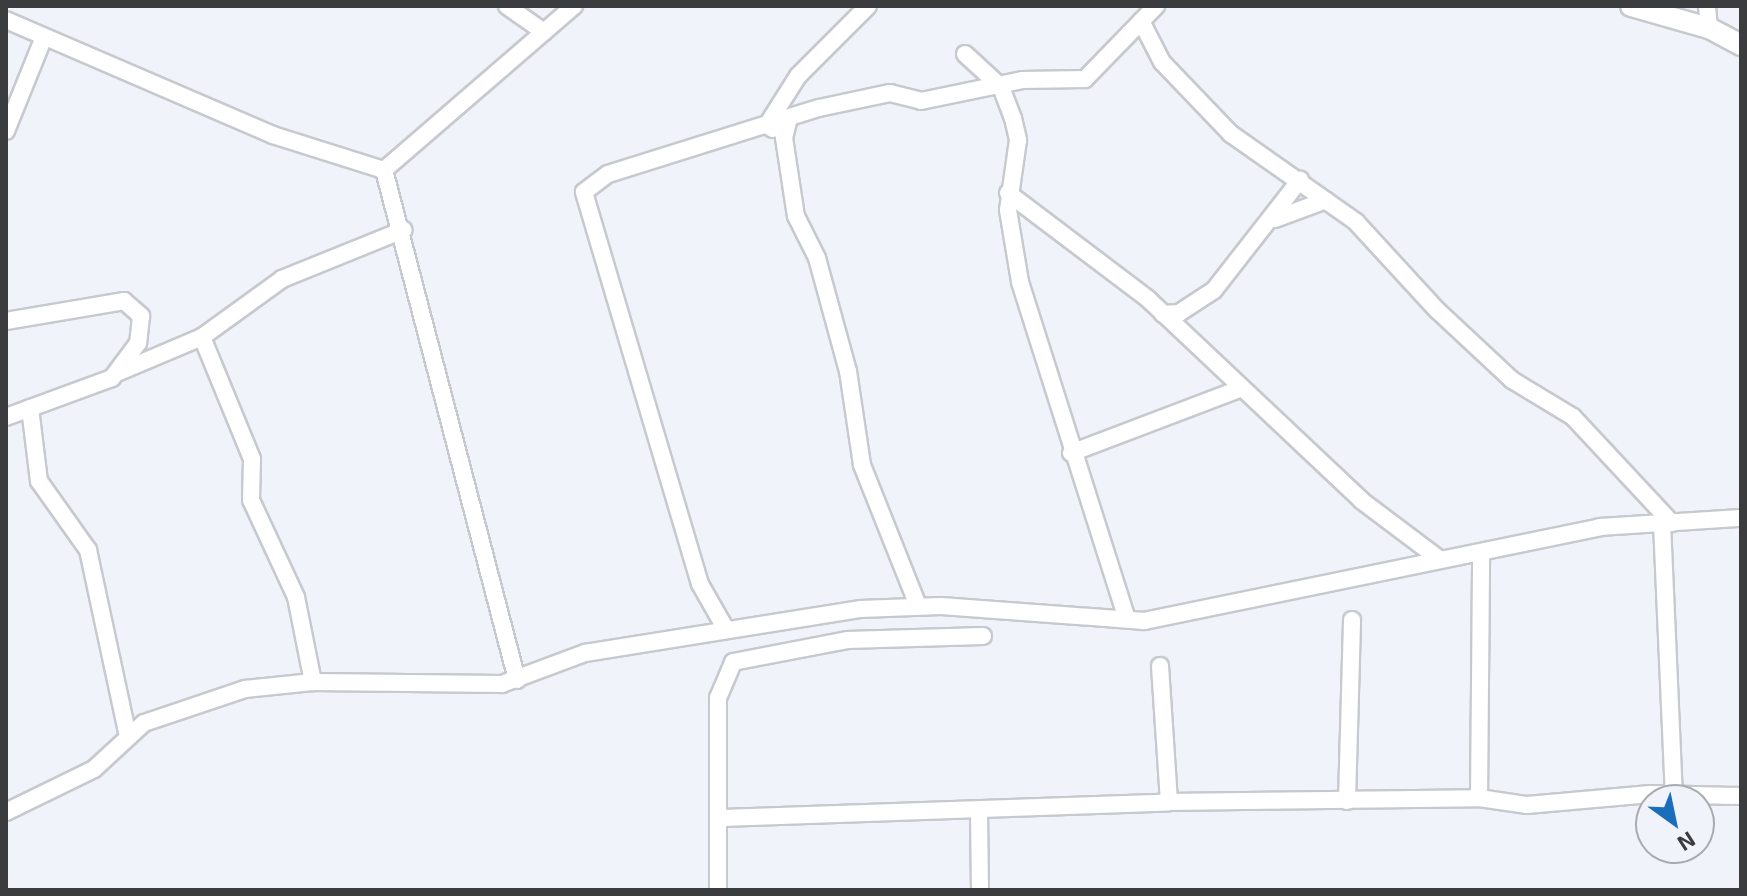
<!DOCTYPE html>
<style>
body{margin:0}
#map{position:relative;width:1747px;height:896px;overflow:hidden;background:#f0f4fa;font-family:"Exo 2",sans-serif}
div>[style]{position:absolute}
.roads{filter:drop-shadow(2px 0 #c6cacf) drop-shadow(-2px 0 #c6cacf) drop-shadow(0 2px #c6cacf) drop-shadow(0 -2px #c6cacf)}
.minor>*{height:16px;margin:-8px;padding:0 8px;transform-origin:8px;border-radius:8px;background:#fff}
.tertiary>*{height:20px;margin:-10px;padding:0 10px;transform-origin:10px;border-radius:10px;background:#fff}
span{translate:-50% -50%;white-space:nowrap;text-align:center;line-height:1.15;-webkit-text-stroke:8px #f0f4fa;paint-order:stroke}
.frame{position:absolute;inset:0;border:8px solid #3a3c3e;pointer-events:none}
.north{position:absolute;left:1635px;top:784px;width:80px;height:80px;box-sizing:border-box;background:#f0f4fa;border:2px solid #a7aaaf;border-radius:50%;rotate:147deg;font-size:22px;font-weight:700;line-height:32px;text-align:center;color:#3a3c3e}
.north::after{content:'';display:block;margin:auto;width:28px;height:36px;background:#1b6ebc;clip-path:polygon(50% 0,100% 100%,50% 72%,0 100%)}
</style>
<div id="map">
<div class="roads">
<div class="minor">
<i style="left:507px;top:6px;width:45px;rotate:35.1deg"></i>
<i style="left:1707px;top:6px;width:22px;rotate:85deg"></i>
<i style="left:6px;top:20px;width:291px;rotate:23.3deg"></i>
<i style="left:273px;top:135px;width:116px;rotate:17.5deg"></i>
<i style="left:384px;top:170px;width:251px;rotate:-40.8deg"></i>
<i style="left:1141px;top:21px;width:46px;rotate:62.9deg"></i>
<i style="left:1162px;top:62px;width:100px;rotate:46.2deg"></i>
<i style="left:1231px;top:134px;width:153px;rotate:35.1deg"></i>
<i style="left:1356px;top:222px;width:120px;rotate:47.4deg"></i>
<i style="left:1437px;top:310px;width:103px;rotate:43deg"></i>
<i style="left:1512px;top:380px;width:71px;rotate:31.2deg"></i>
<i style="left:1573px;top:417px;width:145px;rotate:47deg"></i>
<i style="left:965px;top:54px;width:49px;rotate:42.5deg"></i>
<i style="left:1001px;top:87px;width:33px;rotate:69deg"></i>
<i style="left:1013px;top:118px;width:23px;rotate:77deg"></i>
<i style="left:1018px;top:140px;width:71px;rotate:98.1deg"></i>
<i style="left:1008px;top:210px;width:73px;rotate:80.5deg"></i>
<i style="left:1020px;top:282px;width:354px;rotate:72.4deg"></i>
<i style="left:788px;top:122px;width:16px;rotate:104deg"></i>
<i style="left:784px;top:138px;width:79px;rotate:81.3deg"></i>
<i style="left:796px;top:216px;width:47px;rotate:63.4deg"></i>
<i style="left:817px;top:258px;width:117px;rotate:74.7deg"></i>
<i style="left:848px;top:371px;width:95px;rotate:81.5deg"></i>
<i style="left:862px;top:465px;width:152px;rotate:68.3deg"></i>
<i style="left:773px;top:129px;width:7px;rotate:-146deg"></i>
<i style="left:767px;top:125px;width:58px;rotate:-57.7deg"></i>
<i style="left:798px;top:76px;width:99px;rotate:-45deg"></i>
<i style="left:6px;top:131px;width:101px;rotate:-68deg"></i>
<i style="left:384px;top:170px;width:527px;rotate:75.38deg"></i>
<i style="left:1008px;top:193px;width:176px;rotate:37.1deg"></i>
<i style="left:1148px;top:299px;width:294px;rotate:43.3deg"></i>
<i style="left:1362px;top:501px;width:95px;rotate:36.9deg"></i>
<i style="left:1275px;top:219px;width:54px;rotate:-20.4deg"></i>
<i style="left:1163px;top:314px;width:16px;rotate:-4deg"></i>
<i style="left:1179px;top:313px;width:42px;rotate:-33.3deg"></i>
<i style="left:1214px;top:290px;width:140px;rotate:-52deg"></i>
<i style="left:6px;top:321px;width:120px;rotate:-9.6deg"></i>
<i style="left:124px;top:301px;width:23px;rotate:41deg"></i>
<i style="left:141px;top:316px;width:27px;rotate:96deg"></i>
<i style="left:138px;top:343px;width:44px;rotate:126.6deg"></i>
<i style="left:112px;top:378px;width:113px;rotate:159.8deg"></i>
<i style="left:202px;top:337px;width:99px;rotate:-35.9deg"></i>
<i style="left:282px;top:279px;width:131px;rotate:-22deg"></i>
<i style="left:117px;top:373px;width:92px;rotate:-23deg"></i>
<i style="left:202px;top:337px;width:132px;rotate:67.7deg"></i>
<i style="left:252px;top:459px;width:41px;rotate:91.4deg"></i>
<i style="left:251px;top:500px;width:107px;rotate:65.1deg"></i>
<i style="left:296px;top:597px;width:87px;rotate:78.7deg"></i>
<i style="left:30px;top:408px;width:74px;rotate:83deg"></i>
<i style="left:39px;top:481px;width:85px;rotate:54.6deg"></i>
<i style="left:88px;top:550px;width:190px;rotate:77.9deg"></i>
<i style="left:1071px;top:453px;width:183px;rotate:-20.8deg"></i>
<i style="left:1662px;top:523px;width:271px;rotate:87.5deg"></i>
<i style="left:724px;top:626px;width:48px;rotate:-119.7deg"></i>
<i style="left:700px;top:584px;width:409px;rotate:-106.5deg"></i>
<i style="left:584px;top:192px;width:30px;rotate:-37deg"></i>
<i style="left:608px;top:174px;width:221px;rotate:-17.4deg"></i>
<i style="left:819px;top:108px;width:73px;rotate:-11.9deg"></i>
<i style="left:890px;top:93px;width:32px;rotate:14deg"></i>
<i style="left:921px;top:101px;width:103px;rotate:-11.7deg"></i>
<i style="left:1022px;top:80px;width:63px;rotate:-0.9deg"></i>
<i style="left:1085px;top:79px;width:102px;rotate:-45.8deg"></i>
<i style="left:1160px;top:666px;width:136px;rotate:86.2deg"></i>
<i style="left:1479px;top:798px;width:245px;rotate:-89.5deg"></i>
<i style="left:1347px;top:801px;width:181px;rotate:-88.4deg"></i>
<i style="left:979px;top:810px;width:80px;rotate:89.3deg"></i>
<i style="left:6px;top:812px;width:98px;rotate:-26deg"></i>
<i style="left:94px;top:769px;width:68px;rotate:-42.6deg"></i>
<i style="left:144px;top:723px;width:107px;rotate:-18.6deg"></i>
<i style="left:245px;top:689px;width:68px;rotate:-5.9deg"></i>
<i style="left:313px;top:682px;width:189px;rotate:0.6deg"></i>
<i style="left:502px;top:684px;width:89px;rotate:-20.5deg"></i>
<i style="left:585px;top:653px;width:278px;rotate:-9.1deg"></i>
<i style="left:860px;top:609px;width:81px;rotate:-2.1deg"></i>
<i style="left:941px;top:606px;width:204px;rotate:4.2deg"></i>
<i style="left:1144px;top:621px;width:466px;rotate:-11.6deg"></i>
<i style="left:1600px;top:527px;width:141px;rotate:-3.7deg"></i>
<i style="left:722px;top:818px;width:447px;rotate:-2deg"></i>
<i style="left:1169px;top:802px;width:310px;rotate:-0.7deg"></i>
<i style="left:1479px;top:798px;width:49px;rotate:8.3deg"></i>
<i style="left:1527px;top:805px;width:124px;rotate:-5.1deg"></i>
<i style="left:1651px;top:794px;width:90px;rotate:1.3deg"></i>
<i style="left:718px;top:890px;width:192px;rotate:-90deg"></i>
<i style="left:718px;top:698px;width:39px;rotate:-67deg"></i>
<i style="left:733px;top:662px;width:116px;rotate:-10.9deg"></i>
<i style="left:847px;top:640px;width:136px;rotate:-1.7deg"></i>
</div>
<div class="tertiary">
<i style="left:1631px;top:6px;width:81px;rotate:15.8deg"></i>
<i style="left:1709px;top:28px;width:36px;rotate:28deg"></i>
</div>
</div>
<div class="frame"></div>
<div class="north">N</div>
</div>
